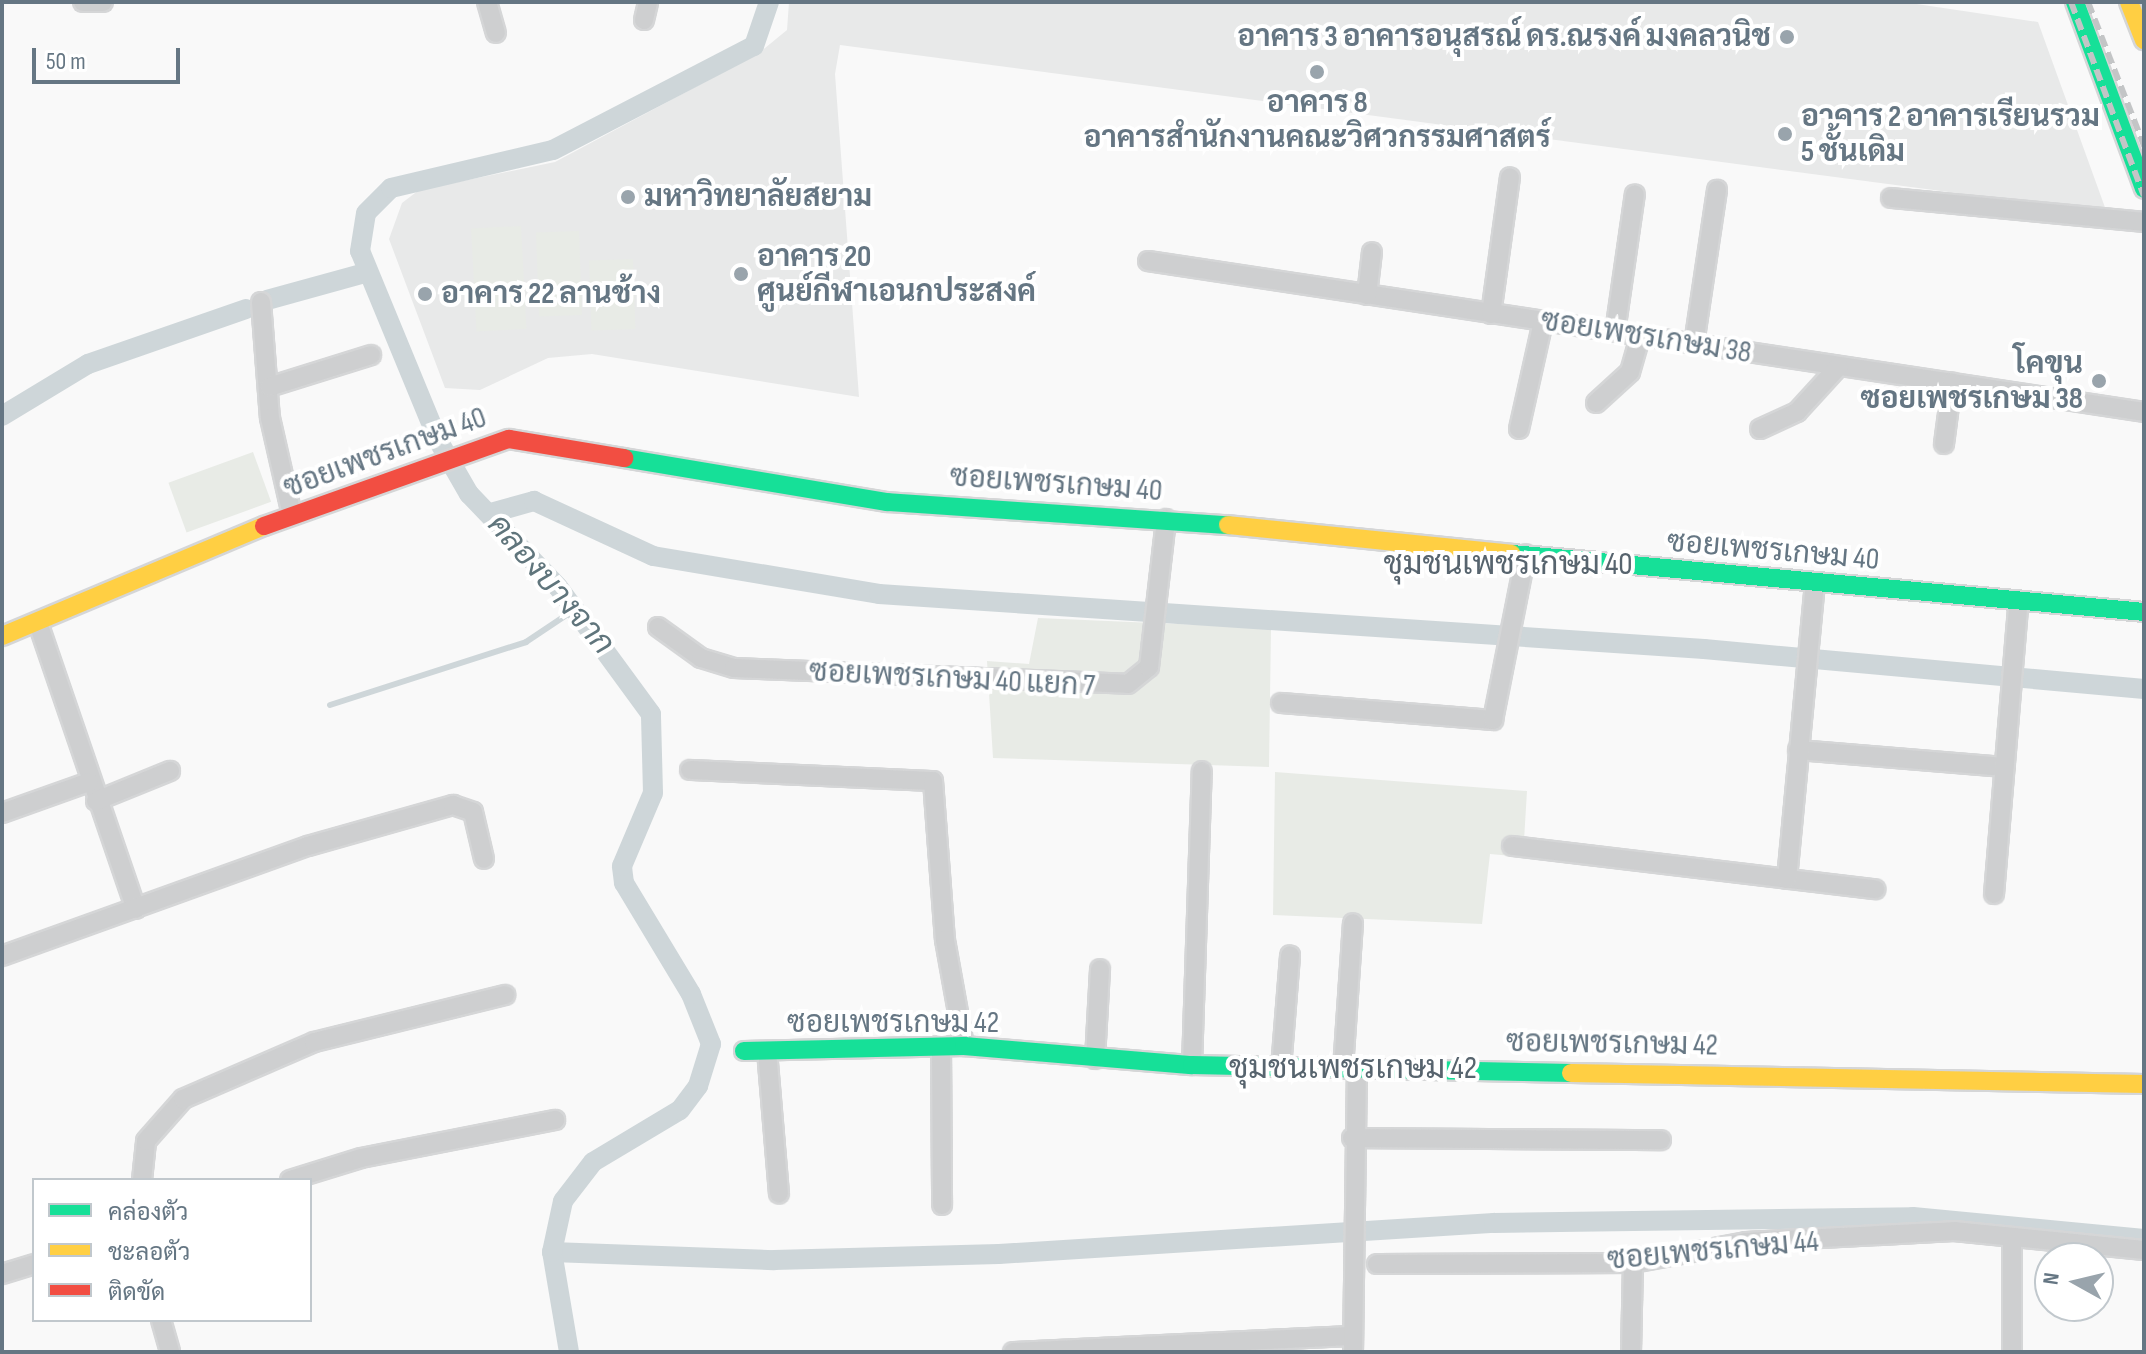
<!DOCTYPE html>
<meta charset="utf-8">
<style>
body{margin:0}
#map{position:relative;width:2146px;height:1354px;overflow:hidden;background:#f9f9f9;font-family:"Sofia Sans Condensed",Sarabun,sans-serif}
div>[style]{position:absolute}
.built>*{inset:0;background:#e8e9e9}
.green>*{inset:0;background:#e8ebe6;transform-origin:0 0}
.stream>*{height:6px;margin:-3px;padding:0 3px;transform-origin:3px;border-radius:3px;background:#ced6d9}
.canal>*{height:20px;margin:-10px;padding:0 10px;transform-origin:10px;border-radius:10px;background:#ced6d9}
.roads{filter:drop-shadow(2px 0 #d5d6d7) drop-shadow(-2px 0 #d5d6d7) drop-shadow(0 2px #d5d6d7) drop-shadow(0 -2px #d5d6d7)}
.street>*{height:18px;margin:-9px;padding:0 9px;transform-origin:9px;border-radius:9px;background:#cecfd0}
.fast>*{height:18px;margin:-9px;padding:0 9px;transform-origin:9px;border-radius:9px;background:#16e098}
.slow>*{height:18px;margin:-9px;padding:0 9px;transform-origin:9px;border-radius:9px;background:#ffcf43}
.jam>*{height:18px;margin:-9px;padding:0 9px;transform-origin:9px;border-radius:9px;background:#f24e42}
.rail>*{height:6px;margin-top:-3px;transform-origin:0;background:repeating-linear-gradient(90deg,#c3c5c6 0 12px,transparent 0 18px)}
.dots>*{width:22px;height:22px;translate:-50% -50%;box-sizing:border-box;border:4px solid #fff;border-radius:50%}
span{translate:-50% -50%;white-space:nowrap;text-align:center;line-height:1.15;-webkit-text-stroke:8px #fff;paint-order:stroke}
.poi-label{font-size:30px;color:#657683;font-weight:700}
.right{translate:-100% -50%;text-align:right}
.left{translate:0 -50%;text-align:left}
.street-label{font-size:30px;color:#657683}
.neighbourhood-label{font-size:32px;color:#57646e}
.water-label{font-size:32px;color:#60757c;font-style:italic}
.frame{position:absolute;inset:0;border:4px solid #657683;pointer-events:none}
.legend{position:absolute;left:32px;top:1178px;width:280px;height:144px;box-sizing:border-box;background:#fff;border:2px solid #c1c8cd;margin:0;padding:10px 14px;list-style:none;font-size:24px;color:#657683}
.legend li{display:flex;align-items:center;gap:16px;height:40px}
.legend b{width:40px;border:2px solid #c1c8cd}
.north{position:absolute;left:2034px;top:1242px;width:80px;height:80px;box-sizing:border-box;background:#fff;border:2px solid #c1c8cd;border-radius:50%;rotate:278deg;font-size:22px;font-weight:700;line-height:32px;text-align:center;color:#657683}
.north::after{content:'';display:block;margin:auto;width:28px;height:36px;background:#99a4ac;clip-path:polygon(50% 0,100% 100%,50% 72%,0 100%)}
.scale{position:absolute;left:32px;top:48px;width:148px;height:36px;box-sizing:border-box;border:4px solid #657683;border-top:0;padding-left:10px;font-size:24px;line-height:28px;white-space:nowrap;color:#657683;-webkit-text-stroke:6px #fff;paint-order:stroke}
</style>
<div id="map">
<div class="built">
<i style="clip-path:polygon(789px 2px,1903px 2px,2038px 22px,2107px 213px,840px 45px,835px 74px,859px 397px,592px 354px,548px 358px,480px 390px,445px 388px,389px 239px,402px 203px,419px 190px,555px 162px,759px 53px,787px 30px)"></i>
</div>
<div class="green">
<i style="left:521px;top:226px;width:103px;height:50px;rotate:87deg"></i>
<i style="left:579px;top:231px;width:84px;height:43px;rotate:88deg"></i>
<i style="left:633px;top:259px;width:70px;height:44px;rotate:88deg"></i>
<i style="left:253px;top:452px;width:53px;height:90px;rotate:70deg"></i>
<i style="clip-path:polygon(1038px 618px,1271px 628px,1269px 767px,993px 758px,987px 661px,1029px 664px)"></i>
<i style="clip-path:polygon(1275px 772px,1527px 791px,1523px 857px,1490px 854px,1482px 924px,1273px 915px)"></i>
</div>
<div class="stream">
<i style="left:330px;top:705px;width:206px;rotate:-17.8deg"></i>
<i style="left:526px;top:642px;width:58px;rotate:-33.7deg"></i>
</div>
<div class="canal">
<i style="left:267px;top:300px;width:102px;rotate:-15.4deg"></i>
<i style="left:2px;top:416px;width:100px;rotate:-31.2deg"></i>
<i style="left:88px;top:364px;width:167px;rotate:-19.2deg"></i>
<i style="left:491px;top:513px;width:45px;rotate:-15.6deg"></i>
<i style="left:534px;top:501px;width:131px;rotate:24.8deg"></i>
<i style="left:653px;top:556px;width:229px;rotate:9.5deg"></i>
<i style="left:879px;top:594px;width:827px;rotate:3.81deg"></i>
<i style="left:1704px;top:649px;width:442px;rotate:5.2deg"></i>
<i style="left:552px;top:1252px;width:222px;rotate:2.1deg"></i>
<i style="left:774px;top:1260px;width:225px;rotate:-1.5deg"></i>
<i style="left:999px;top:1254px;width:496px;rotate:-3.6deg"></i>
<i style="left:1494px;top:1223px;width:419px;rotate:-0.8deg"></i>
<i style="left:1913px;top:1217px;width:232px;rotate:5.4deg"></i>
<i style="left:569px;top:1352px;width:101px;rotate:-99.6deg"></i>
<i style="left:552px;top:1252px;width:52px;rotate:-77.8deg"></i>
<i style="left:563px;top:1201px;width:49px;rotate:-52.4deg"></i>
<i style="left:593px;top:1162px;width:101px;rotate:-30.9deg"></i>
<i style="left:680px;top:1110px;width:30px;rotate:-53deg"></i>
<i style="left:698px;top:1086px;width:44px;rotate:-72.8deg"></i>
<i style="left:711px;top:1044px;width:54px;rotate:-111.8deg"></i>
<i style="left:691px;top:994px;width:130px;rotate:-121.1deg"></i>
<i style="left:624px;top:883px;width:17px;rotate:-97deg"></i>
<i style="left:622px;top:866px;width:79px;rotate:-67deg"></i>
<i style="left:653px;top:793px;width:79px;rotate:-91.5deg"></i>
<i style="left:651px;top:714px;width:157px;rotate:-126.2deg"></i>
<i style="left:558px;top:587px;width:129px;rotate:-133.7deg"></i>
<i style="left:469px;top:494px;width:62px;rotate:-119.9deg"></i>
<i style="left:438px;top:440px;width:204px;rotate:-112.4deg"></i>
<i style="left:360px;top:251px;width:38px;rotate:-81deg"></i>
<i style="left:366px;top:213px;width:35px;rotate:-45deg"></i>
<i style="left:391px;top:188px;width:166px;rotate:-13.2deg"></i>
<i style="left:553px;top:150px;width:226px;rotate:-27.4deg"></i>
<i style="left:754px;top:46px;width:46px;rotate:-71.2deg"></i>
</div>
<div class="roads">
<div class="street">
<i style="left:83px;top:2px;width:20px"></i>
<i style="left:487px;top:2px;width:32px;rotate:74deg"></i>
<i style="left:644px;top:20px;width:18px;rotate:-77deg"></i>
<i style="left:1891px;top:198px;width:254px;rotate:5.4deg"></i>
<i style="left:1148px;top:261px;width:1007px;rotate:8.62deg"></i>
<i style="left:1367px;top:295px;width:43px;rotate:-83.4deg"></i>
<i style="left:261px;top:302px;width:116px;rotate:85.6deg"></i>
<i style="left:270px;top:418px;width:99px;rotate:77.2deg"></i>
<i style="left:1491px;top:314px;width:138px;rotate:-82.1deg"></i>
<i style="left:1615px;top:332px;width:139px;rotate:-81.8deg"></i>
<i style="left:1694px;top:344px;width:156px;rotate:-81.5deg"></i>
<i style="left:269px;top:387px;width:107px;rotate:-17.4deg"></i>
<i style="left:1596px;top:403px;width:46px;rotate:-42.4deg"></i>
<i style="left:1630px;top:372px;width:37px;rotate:-74deg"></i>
<i style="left:1519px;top:429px;width:110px;rotate:-77.4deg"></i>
<i style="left:1760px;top:429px;width:41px;rotate:-24.7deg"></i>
<i style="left:1797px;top:412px;width:62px;rotate:-47.6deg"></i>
<i style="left:1944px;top:444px;width:62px;rotate:-82.5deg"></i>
<i style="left:38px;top:623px;width:302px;rotate:71.1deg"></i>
<i style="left:658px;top:627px;width:53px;rotate:35.8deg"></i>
<i style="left:701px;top:658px;width:34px;rotate:17deg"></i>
<i style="left:734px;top:668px;width:394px;rotate:2.3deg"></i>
<i style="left:1128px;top:684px;width:27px;rotate:-39deg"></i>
<i style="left:1149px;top:667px;width:149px;rotate:-83.4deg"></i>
<i style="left:1281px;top:703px;width:213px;rotate:4.6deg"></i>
<i style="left:1493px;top:720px;width:169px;rotate:-78.8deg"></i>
<i style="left:1798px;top:750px;width:207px;rotate:4.7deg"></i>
<i style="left:690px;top:770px;width:243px;rotate:2.6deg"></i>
<i style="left:933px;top:781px;width:159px;rotate:85.7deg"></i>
<i style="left:945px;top:940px;width:108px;rotate:79.8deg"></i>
<i style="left:96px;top:801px;width:80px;rotate:-22.1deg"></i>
<i style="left:2px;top:813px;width:92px;rotate:-19.6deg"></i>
<i style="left:1512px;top:846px;width:366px;rotate:6.8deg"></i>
<i style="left:1787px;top:879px;width:296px;rotate:-84.6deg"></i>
<i style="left:1994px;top:894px;width:289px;rotate:-85.2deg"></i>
<i style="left:2px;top:956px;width:325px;rotate:-19.8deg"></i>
<i style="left:308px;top:846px;width:151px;rotate:-15.8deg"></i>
<i style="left:453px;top:805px;width:21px;rotate:19deg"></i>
<i style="left:473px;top:812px;width:48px;rotate:76.8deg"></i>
<i style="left:941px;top:1048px;width:157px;rotate:89.6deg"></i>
<i style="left:767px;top:1051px;width:143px;rotate:85.2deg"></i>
<i style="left:1095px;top:1059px;width:90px;rotate:-86.8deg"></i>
<i style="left:1192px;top:1065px;width:294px;rotate:-88.1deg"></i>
<i style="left:1281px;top:1068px;width:113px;rotate:-85.4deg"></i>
<i style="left:1343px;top:1069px;width:146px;rotate:-86.1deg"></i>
<i style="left:1352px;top:1138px;width:309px;rotate:0.4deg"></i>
<i style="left:142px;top:1180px;width:39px;rotate:-84deg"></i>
<i style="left:146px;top:1141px;width:56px;rotate:-48.6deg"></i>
<i style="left:183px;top:1099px;width:143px;rotate:-23.5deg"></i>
<i style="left:314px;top:1042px;width:197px;rotate:-13.8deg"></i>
<i style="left:290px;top:1180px;width:74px;rotate:-17.2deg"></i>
<i style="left:361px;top:1158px;width:198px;rotate:-11.1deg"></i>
<i style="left:1377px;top:1264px;width:256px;rotate:-0.2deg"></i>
<i style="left:1633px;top:1263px;width:115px;rotate:-10.5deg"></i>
<i style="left:1746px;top:1242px;width:208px;rotate:-3deg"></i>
<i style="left:1954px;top:1231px;width:191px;rotate:5.7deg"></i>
<i style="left:2px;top:1274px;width:34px;rotate:-17deg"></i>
<i style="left:161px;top:1320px;width:33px;rotate:74deg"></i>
<i style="left:1013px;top:1352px;width:339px;rotate:-2.7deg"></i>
<i style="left:1353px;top:1352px;width:282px;rotate:-89.2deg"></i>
<i style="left:1631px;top:1352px;width:89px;rotate:-88.7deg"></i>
<i style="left:2012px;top:1352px;width:115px;rotate:-90deg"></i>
</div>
<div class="fast">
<i style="left:2075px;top:2px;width:199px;rotate:69.7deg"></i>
<i style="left:624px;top:458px;width:267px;rotate:9.5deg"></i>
<i style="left:887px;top:502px;width:342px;rotate:3.9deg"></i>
<i style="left:1512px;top:554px;width:635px;rotate:5.24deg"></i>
<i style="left:744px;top:1051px;width:220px;rotate:-1.3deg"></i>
<i style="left:964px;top:1046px;width:229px;rotate:4.8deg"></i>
<i style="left:1192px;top:1065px;width:379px;rotate:1.2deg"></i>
</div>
<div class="slow">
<i style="left:2129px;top:2px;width:41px;rotate:68.5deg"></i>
<i style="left:1228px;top:525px;width:285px;rotate:5.8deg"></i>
<i style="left:2px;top:636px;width:284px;rotate:-22.8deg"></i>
<i style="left:1571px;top:1073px;width:573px;rotate:1.1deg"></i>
</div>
<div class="jam">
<i style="left:264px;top:526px;width:260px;rotate:-19.6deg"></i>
<i style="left:509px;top:439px;width:117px;rotate:9.4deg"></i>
</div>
</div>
<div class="rail">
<i style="left:2071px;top:2px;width:207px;rotate:69.4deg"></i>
<i style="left:2088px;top:2px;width:155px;rotate:68.7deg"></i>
</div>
<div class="dots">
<i style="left:1787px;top:37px;background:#99a4ac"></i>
<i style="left:1317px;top:72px;background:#99a4ac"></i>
<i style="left:1785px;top:134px;background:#99a4ac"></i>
<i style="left:628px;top:197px;background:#99a4ac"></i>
<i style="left:741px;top:274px;background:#99a4ac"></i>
<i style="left:425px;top:294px;background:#99a4ac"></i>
<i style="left:2099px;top:381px;background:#99a4ac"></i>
</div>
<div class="poi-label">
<span class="right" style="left:1771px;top:37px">อาคาร 3 อาคารอนุสรณ์ ดร.ณรงค์ มงคลวนิช</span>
<span style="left:1317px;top:120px">อาคาร 8<br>อาคารสำนักงานคณะวิศวกรรมศาสตร์</span>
<span class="left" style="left:1801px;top:134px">อาคาร 2 อาคารเรียนรวม<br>5 ชั้นเดิม</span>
<span class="left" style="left:644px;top:197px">มหาวิทยาลัยสยาม</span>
<span class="left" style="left:757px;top:274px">อาคาร 20<br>ศูนย์กีฬาเอนกประสงค์</span>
<span class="left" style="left:441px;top:294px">อาคาร 22 ลานช้าง</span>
<span class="right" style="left:2083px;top:381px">โคขุน<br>ซอยเพชรเกษม 38</span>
</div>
<div class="street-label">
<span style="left:1646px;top:337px;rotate:9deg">ซอยเพชรเกษม 38</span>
<span style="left:385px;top:453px;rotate:-20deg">ซอยเพชรเกษม 40</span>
<span style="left:1056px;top:484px;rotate:4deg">ซอยเพชรเกษม 40</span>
<span style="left:1773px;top:551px;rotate:5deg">ซอยเพชรเกษม 40</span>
<span style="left:952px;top:679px;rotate:3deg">ซอยเพชรเกษม 40 แยก 7</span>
<span style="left:893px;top:1023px">ซอยเพชรเกษม 42</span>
<span style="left:1612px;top:1044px;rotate:1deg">ซอยเพชรเกษม 42</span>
<span style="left:1713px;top:1251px;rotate:-5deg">ซอยเพชรเกษม 44</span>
</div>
<div class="neighbourhood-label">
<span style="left:1508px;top:565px">ชุมชนเพชรเกษม 40</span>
<span style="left:1353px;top:1069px">ชุมชนเพชรเกษม 42</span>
</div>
<div class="water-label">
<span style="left:550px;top:585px;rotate:49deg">คลองบางจาก</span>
</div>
<div class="frame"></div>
<ul class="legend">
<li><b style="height:10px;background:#16e098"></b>คล่องตัว</li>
<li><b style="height:10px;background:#ffcf43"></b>ชะลอตัว</li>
<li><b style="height:10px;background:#f24e42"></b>ติดขัด</li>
</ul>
<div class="north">N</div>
<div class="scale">50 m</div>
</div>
